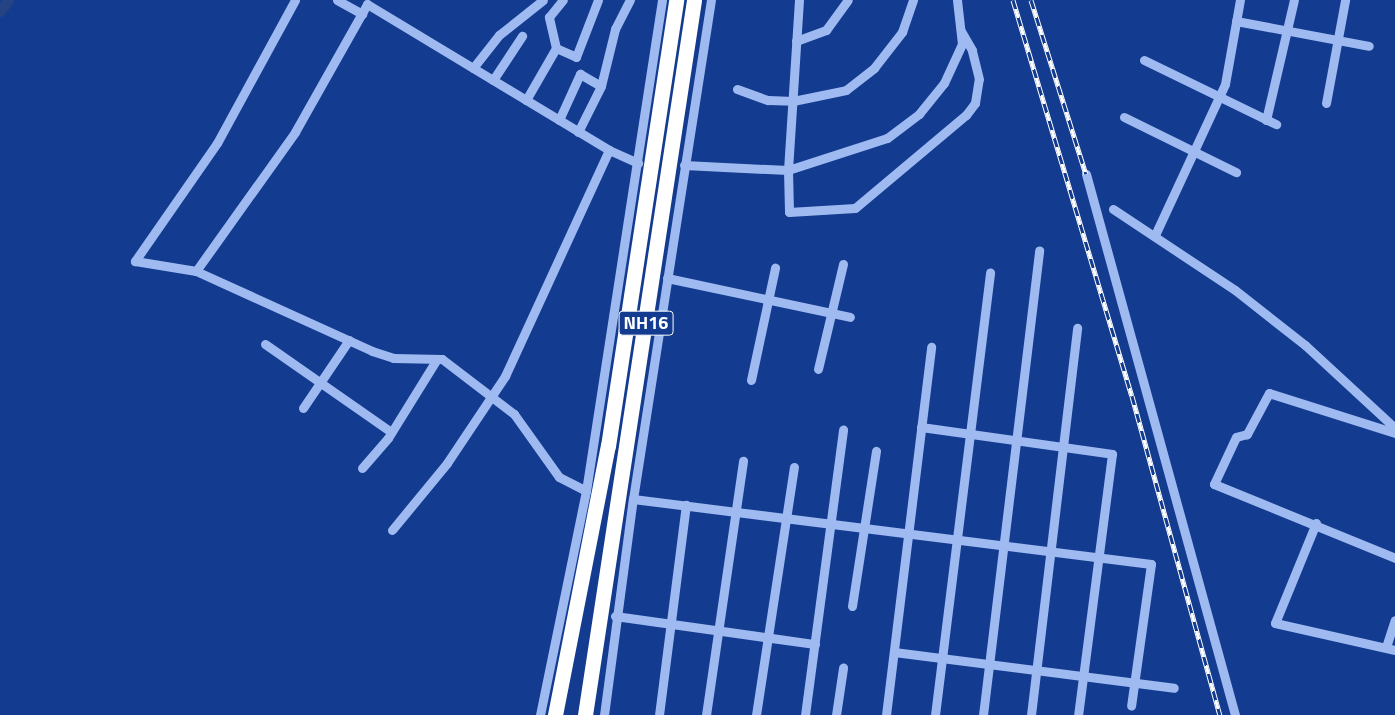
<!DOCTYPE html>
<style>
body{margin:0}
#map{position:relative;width:1395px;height:715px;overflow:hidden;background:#133b8f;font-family:"Titillium Web",sans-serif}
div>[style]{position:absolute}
.canal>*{height:11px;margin:-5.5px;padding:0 5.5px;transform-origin:5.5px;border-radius:5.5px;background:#254382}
.minor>*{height:9px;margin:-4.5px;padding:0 4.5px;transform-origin:4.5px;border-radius:4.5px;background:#9ebaf1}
.highway>*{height:15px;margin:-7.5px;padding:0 7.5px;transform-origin:7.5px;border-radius:7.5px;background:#fff}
.rail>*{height:5px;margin-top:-2.5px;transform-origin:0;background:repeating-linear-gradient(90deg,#133b8f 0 9px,#fff 0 18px);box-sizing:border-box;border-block:1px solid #fff}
span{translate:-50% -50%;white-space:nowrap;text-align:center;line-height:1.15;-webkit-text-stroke:4px #133b8f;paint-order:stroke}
.shield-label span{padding:1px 4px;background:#133b8f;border:1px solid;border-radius:4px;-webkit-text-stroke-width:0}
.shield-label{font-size:18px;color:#fff;font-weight:700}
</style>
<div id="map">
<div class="canal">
<i style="left:0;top:11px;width:14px;rotate:-54deg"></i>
</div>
<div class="minor">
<i style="left:295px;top:0;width:163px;rotate:118.6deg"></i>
<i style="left:217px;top:143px;width:144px;rotate:124.8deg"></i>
<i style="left:135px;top:261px;width:62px;rotate:9.3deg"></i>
<i style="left:196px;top:271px;width:171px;rotate:-54.5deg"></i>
<i style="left:295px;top:132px;width:147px;rotate:-60.6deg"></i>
<i style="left:367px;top:4px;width:283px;rotate:31.1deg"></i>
<i style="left:609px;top:150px;width:32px;rotate:24deg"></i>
<i style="left:337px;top:0;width:29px;rotate:29deg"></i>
<i style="left:957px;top:0;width:44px;rotate:83.5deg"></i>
<i style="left:962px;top:44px;width:43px;rotate:114.8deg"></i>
<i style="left:944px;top:83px;width:40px;rotate:129deg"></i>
<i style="left:919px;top:114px;width:40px;rotate:143deg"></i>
<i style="left:887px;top:138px;width:104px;rotate:162.1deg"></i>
<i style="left:788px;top:170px;width:42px;rotate:88.6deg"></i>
<i style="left:789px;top:212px;width:66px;rotate:-3.5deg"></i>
<i style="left:855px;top:208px;width:145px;rotate:-40deg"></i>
<i style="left:966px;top:115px;width:15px;rotate:-53deg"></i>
<i style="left:975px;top:103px;width:24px;rotate:-81deg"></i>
<i style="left:979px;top:79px;width:30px;rotate:-104deg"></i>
<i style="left:972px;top:50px;width:22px;rotate:-120deg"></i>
<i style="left:1236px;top:21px;width:135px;rotate:10.6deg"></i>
<i style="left:796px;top:41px;width:32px;rotate:-20deg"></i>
<i style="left:826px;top:30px;width:37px;rotate:-54deg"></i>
<i style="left:556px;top:48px;width:32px;rotate:-103deg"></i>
<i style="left:549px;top:17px;width:22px;rotate:-51deg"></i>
<i style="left:1144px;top:60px;width:147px;rotate:25.9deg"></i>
<i style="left:473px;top:68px;width:42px;rotate:-51.8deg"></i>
<i style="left:499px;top:35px;width:56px;rotate:-38.5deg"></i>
<i style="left:493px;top:80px;width:53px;rotate:-56.6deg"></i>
<i style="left:737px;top:89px;width:33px;rotate:20deg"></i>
<i style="left:768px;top:100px;width:25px;rotate:2deg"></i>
<i style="left:793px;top:101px;width:54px;rotate:-11.7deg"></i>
<i style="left:846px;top:90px;width:36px;rotate:-38deg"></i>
<i style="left:874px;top:68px;width:46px;rotate:-52.1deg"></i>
<i style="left:902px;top:32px;width:34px;rotate:-71deg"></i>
<i style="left:526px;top:100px;width:60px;rotate:-60deg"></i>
<i style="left:556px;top:48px;width:22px;rotate:24deg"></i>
<i style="left:576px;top:57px;width:61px;rotate:-68.9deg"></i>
<i style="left:1326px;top:103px;width:105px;rotate:-79.5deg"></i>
<i style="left:1124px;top:117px;width:125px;rotate:26.2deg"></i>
<i style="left:559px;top:120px;width:51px;rotate:-65.5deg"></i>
<i style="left:580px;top:74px;width:24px;rotate:30deg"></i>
<i style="left:1266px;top:120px;width:123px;rotate:-76.9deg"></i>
<i style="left:578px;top:132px;width:51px;rotate:-63.4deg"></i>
<i style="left:601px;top:86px;width:59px;rotate:-76.2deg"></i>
<i style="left:615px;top:29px;width:33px;rotate:-63deg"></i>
<i style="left:684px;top:165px;width:104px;rotate:2.8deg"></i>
<i style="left:788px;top:170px;width:170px;rotate:-86.3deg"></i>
<i style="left:1086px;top:174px;width:561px;rotate:74.6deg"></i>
<i style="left:1113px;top:209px;width:146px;rotate:33.6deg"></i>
<i style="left:1235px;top:290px;width:89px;rotate:38.2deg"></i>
<i style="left:1305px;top:345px;width:122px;rotate:42.7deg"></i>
<i style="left:1155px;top:235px;width:166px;rotate:-65.1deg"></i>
<i style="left:1225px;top:84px;width:85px;rotate:-79.9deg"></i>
<i style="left:196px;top:271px;width:193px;rotate:24.4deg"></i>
<i style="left:372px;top:351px;width:22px;rotate:18deg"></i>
<i style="left:393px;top:358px;width:49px;rotate:1.2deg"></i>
<i style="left:442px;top:359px;width:91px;rotate:37.4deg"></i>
<i style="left:514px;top:414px;width:77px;rotate:54.5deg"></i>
<i style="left:559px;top:477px;width:30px;rotate:27deg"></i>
<i style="left:667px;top:278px;width:187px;rotate:12deg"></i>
<i style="left:265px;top:344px;width:154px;rotate:34.9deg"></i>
<i style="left:818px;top:369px;width:108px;rotate:-76.6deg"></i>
<i style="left:751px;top:380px;width:115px;rotate:-77.9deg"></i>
<i style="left:303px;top:408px;width:82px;rotate:-55.9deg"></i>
<i style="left:921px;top:427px;width:193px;rotate:8deg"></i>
<i style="left:1112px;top:454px;width:263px;rotate:97.4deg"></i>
<i style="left:1395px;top:433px;width:132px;rotate:-162.4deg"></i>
<i style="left:1269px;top:393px;width:47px;rotate:118.2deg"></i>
<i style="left:1247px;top:434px;width:11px;rotate:165deg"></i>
<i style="left:1236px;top:437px;width:52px;rotate:115.1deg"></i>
<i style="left:1214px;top:484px;width:196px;rotate:22.2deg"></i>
<i style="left:362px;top:468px;width:40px;rotate:-49deg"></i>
<i style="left:388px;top:438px;width:93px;rotate:-58.2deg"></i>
<i style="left:633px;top:499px;width:522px;rotate:7.15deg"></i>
<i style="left:1151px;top:564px;width:143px;rotate:98deg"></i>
<i style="left:1316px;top:523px;width:108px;rotate:112.3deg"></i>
<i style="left:1275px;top:623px;width:123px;rotate:12.7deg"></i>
<i style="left:392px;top:530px;width:87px;rotate:-50.6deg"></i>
<i style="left:447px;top:463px;width:105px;rotate:-56.3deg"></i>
<i style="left:505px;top:376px;width:249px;rotate:-65.3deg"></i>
<i style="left:852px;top:606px;width:157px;rotate:-81.2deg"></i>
<i style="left:615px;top:616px;width:202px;rotate:8deg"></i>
<i style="left:1386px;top:647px;width:28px;rotate:-72deg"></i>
<i style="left:894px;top:652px;width:282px;rotate:7.3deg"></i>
<i style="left:540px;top:715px;width:229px;rotate:-78.4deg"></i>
<i style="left:586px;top:491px;width:497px;rotate:-81.2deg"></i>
<i style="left:604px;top:715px;width:218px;rotate:-82.4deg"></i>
<i style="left:633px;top:499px;width:505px;rotate:-81.12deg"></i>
<i style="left:659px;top:715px;width:212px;rotate:-82.7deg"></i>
<i style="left:706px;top:715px;width:257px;rotate:-81.7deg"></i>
<i style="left:756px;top:715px;width:251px;rotate:-81.3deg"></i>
<i style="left:805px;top:715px;width:288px;rotate:-82.4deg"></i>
<i style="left:836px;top:715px;width:48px;rotate:-81.5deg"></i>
<i style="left:886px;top:715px;width:371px;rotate:-83deg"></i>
<i style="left:935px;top:715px;width:446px;rotate:-82.9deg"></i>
<i style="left:983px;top:715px;width:468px;rotate:-83.1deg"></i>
<i style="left:1031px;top:715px;width:390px;rotate:-83.2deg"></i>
</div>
<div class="highway">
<i style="left:555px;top:715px;width:274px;rotate:-78.9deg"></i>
<i style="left:608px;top:446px;width:451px;rotate:-81.3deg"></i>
<i style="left:585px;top:715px;width:723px;rotate:-81.33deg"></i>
</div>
<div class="rail">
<i style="left:1013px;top:0;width:413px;rotate:73.3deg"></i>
<i style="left:1132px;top:396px;width:331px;rotate:74.6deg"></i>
<i style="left:1031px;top:0;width:182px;rotate:72.5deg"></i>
</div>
<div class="shield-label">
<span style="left:646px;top:323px">NH16</span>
</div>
</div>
